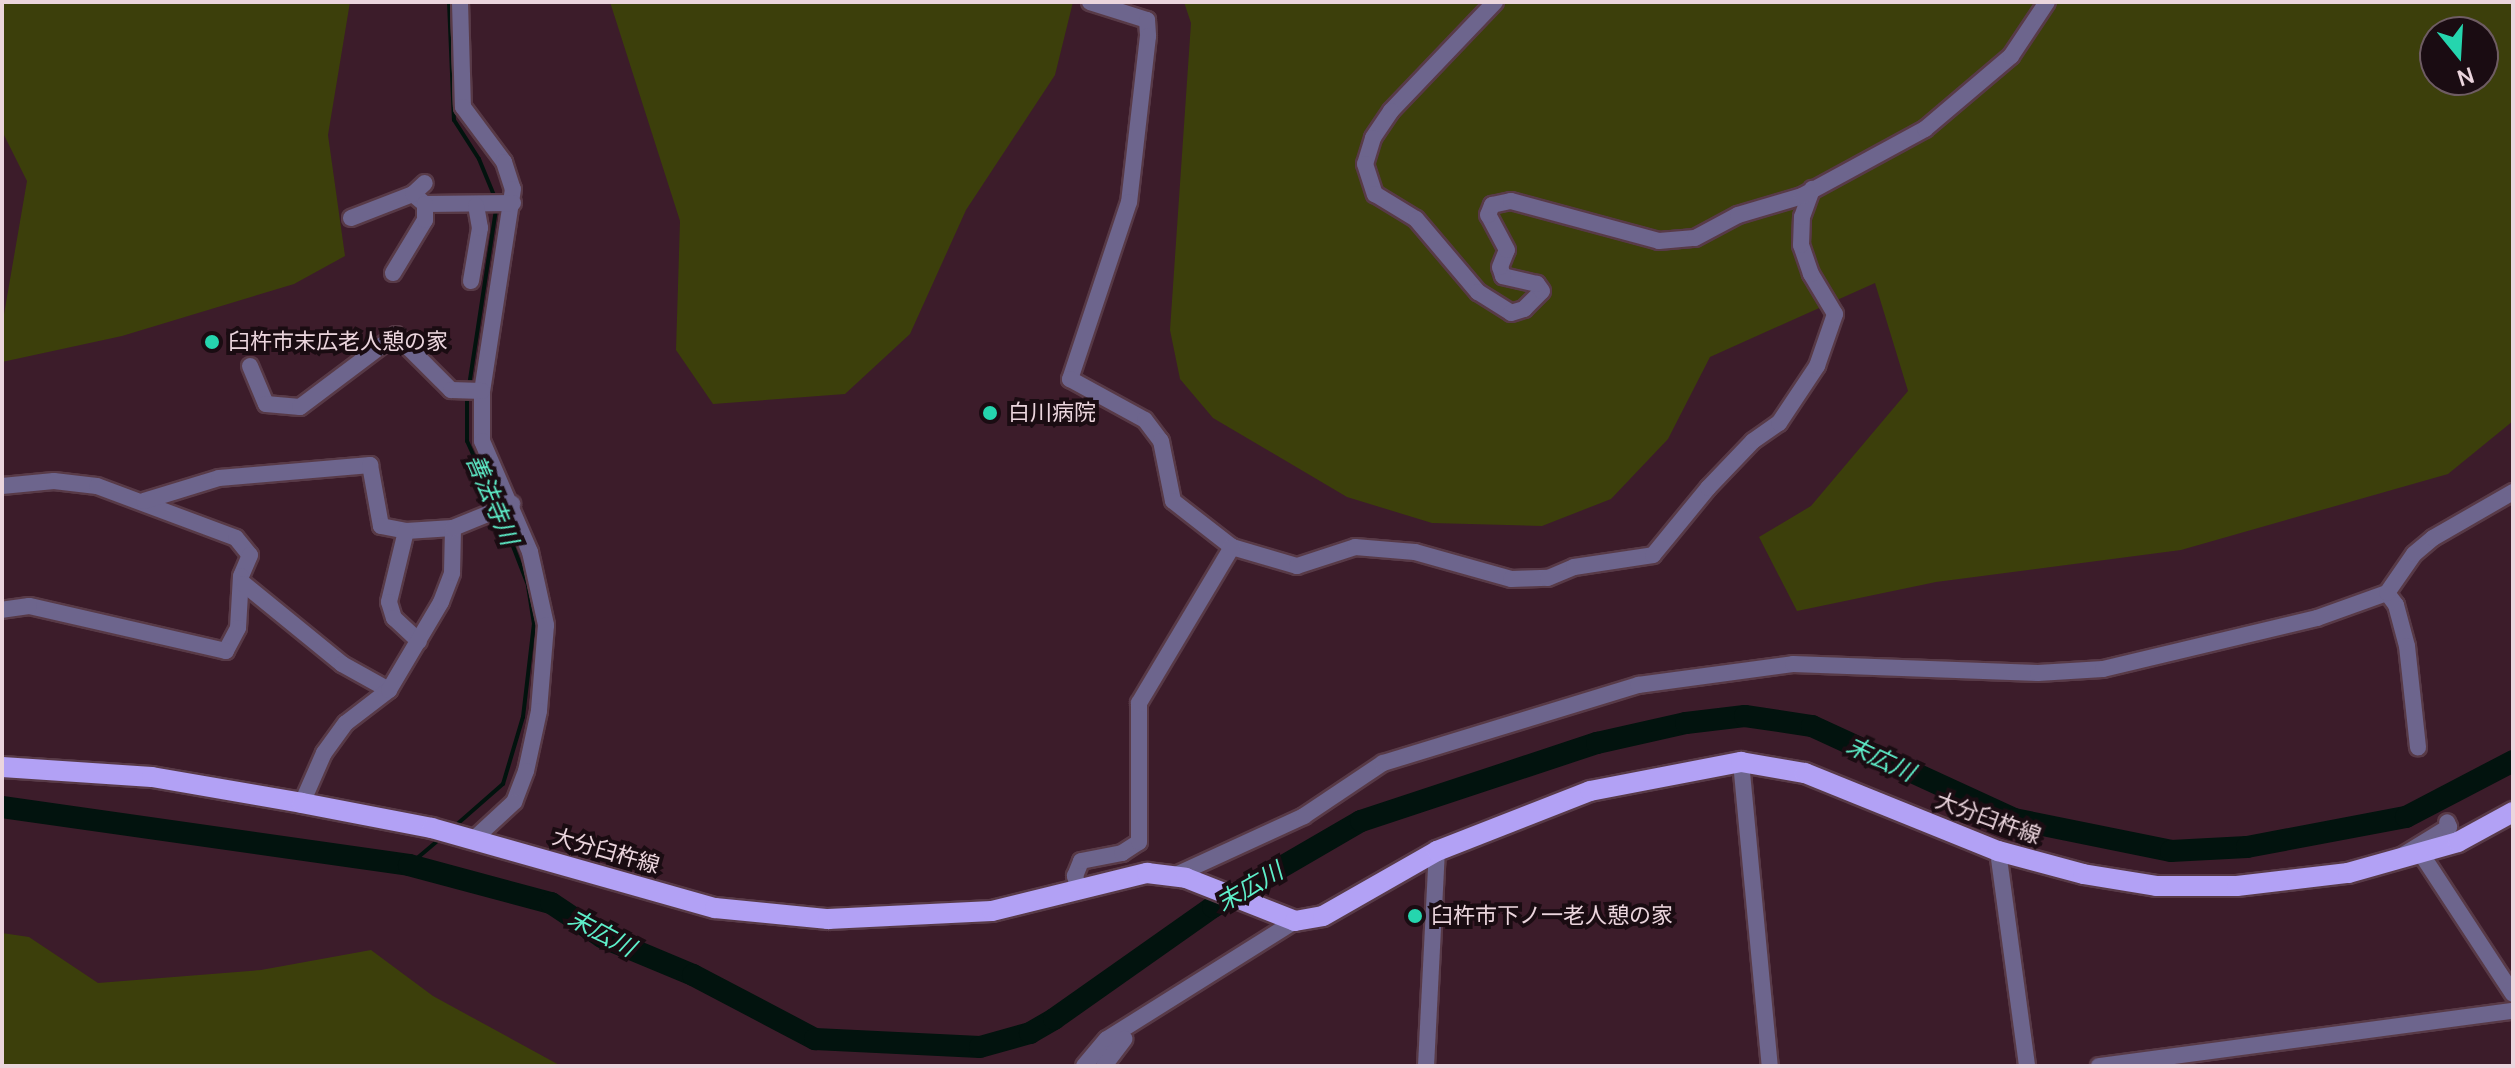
<!DOCTYPE html>
<meta charset="utf-8">
<style>
body{margin:0}
#map{position:relative;width:2515px;height:1068px;overflow:hidden;background:#3c1c2a;font-family:Manrope,"Noto Sans JP",sans-serif}
div>[style]{position:absolute}
.green>*{inset:0;background:#3c3f0b}
.stream>*{height:4px;margin:-2px;padding:0 2px;transform-origin:2px;border-radius:2px;background:#02130e}
.river>*{height:22px;margin:-11px;padding:0 11px;transform-origin:11px;border-radius:11px;background:#02130e}
.roads{filter:drop-shadow(2px 0 #583a47) drop-shadow(-2px 0 #583a47) drop-shadow(0 2px #583a47) drop-shadow(0 -2px #583a47)}
.minor>*{height:16px;margin:-8px;padding:0 8px;transform-origin:8px;border-radius:8px;background:#6d658d}
.major>*{height:20px;margin:-10px;padding:0 10px;transform-origin:10px;border-radius:10px;background:#b2a1f5}
.dots>*{width:22px;height:22px;translate:-50% -50%;box-sizing:border-box;border:4px solid #1a0c12;border-radius:50%}
span{translate:-50% -50%;white-space:nowrap;text-align:center;line-height:1.15;-webkit-text-stroke:8px #1a0c12;paint-order:stroke}
.poi-label{font-size:22px;color:#ebd5dd}
.left{translate:0 -50%;text-align:left}
.street-label{font-size:22px;color:#ebd5dd}
.water-label{font-size:24px;color:#5eefca;font-style:italic}
.frame{position:absolute;inset:0;border:4px solid #ebd5dd;pointer-events:none}
.north{position:absolute;left:2419px;top:16px;width:80px;height:80px;box-sizing:border-box;background:#1a0c12;border:2px solid #6e5c63;border-radius:50%;rotate:162deg;font-size:22px;font-weight:700;line-height:32px;text-align:center;color:#ebd5dd}
.north::after{content:'';display:block;margin:auto;width:28px;height:36px;background:#25d5ae;clip-path:polygon(50% 0,100% 100%,50% 72%,0 100%)}
</style>
<div id="map">
<div class="green">
<i style="clip-path:polygon(2px 2px,350px 2px,328px 135px,345px 256px,294px 284px,122px 336px,2px 362px,2px 326px,27px 181px,2px 131px)"></i>
<i style="clip-path:polygon(610px 2px,1073px 2px,1055px 75px,966px 210px,910px 334px,845px 394px,713px 404px,676px 350px,680px 221px)"></i>
<i style="clip-path:polygon(evenodd,1184px 2px,2513px 2px,2513px 421px,2448px 474px,2181px 550px,1936px 582px,1797px 611px,1759px 537px,1811px 506px,1908px 391px,1875px 283px,1710px 357px,1668px 439px,1611px 499px,1542px 526px,1432px 523px,1347px 497px,1213px 418px,1180px 379px,1170px 330px,1191px 23px,1184px 2px,2435px 32px,2483px 32px,2483px 80px,2435px 80px,2435px 32px)"></i>
<i style="clip-path:polygon(2px 933px,29px 937px,98px 983px,261px 970px,371px 950px,433px 996px,561px 1066px,2px 1066px)"></i>
</div>
<div class="stream">
<i style="left:449px;top:2px;width:118px;rotate:87.6deg"></i>
<i style="left:454px;top:120px;width:46px;rotate:57.3deg"></i>
<i style="left:479px;top:159px;width:44px;rotate:67.5deg"></i>
<i style="left:469px;top:386px;width:179px;rotate:-81.3deg"></i>
<i style="left:467px;top:395px;width:46px;rotate:90deg"></i>
<i style="left:467px;top:441px;width:72px;rotate:65.6deg"></i>
<i style="left:455px;top:826px;width:64px;rotate:-41.2deg"></i>
<i style="left:503px;top:784px;width:70px;rotate:-73.4deg"></i>
<i style="left:523px;top:717px;width:94px;rotate:-83.3deg"></i>
<i style="left:534px;top:624px;width:39px;rotate:-99deg"></i>
<i style="left:528px;top:585px;width:75px;rotate:-111.1deg"></i>
<i style="left:409px;top:865px;width:43px;rotate:-40.3deg"></i>
</div>
<div class="river">
<i style="left:2px;top:807px;width:411px;rotate:8.1deg"></i>
<i style="left:409px;top:865px;width:147px;rotate:15deg"></i>
<i style="left:551px;top:903px;width:61px;rotate:33.7deg"></i>
<i style="left:602px;top:937px;width:99px;rotate:22.7deg"></i>
<i style="left:693px;top:975px;width:138px;rotate:27.7deg"></i>
<i style="left:815px;top:1039px;width:165px;rotate:2.8deg"></i>
<i style="left:980px;top:1047px;width:52px;rotate:-15.6deg"></i>
<i style="left:1030px;top:1033px;width:28px;rotate:-30deg"></i>
<i style="left:1054px;top:1019px;width:194px;rotate:-35.2deg"></i>
<i style="left:1213px;top:907px;width:171px;rotate:-30.2deg"></i>
<i style="left:1361px;top:821px;width:249px;rotate:-18.3deg"></i>
<i style="left:1597px;top:743px;width:91px;rotate:-12.7deg"></i>
<i style="left:1686px;top:723px;width:59px;rotate:-6.8deg"></i>
<i style="left:1745px;top:716px;width:68px;rotate:8.5deg"></i>
<i style="left:1812px;top:726px;width:222px;rotate:24.7deg"></i>
<i style="left:2014px;top:819px;width:160px;rotate:11.5deg"></i>
<i style="left:2171px;top:851px;width:76px;rotate:-3deg"></i>
<i style="left:2247px;top:847px;width:162px;rotate:-10.7deg"></i>
<i style="left:2406px;top:817px;width:121px;rotate:-27.6deg"></i>
</div>
<div class="roads">
<div class="minor">
<i style="left:460px;top:2px;width:105px;rotate:88.4deg"></i>
<i style="left:463px;top:107px;width:69px;rotate:53.3deg"></i>
<i style="left:504px;top:162px;width:28px;rotate:72deg"></i>
<i style="left:513px;top:189px;width:204px;rotate:98.7deg"></i>
<i style="left:482px;top:391px;width:50px;rotate:90deg"></i>
<i style="left:482px;top:441px;width:121px;rotate:66.6deg"></i>
<i style="left:530px;top:552px;width:75px;rotate:77.6deg"></i>
<i style="left:546px;top:625px;width:86px;rotate:94.7deg"></i>
<i style="left:539px;top:711px;width:61px;rotate:102.2deg"></i>
<i style="left:526px;top:771px;width:33px;rotate:111deg"></i>
<i style="left:514px;top:802px;width:54px;rotate:137.2deg"></i>
<i style="left:1090px;top:2px;width:60px;rotate:17.5deg"></i>
<i style="left:1147px;top:20px;width:16px;rotate:86deg"></i>
<i style="left:1148px;top:36px;width:167px;rotate:96.5deg"></i>
<i style="left:1129px;top:202px;width:187px;rotate:108.4deg"></i>
<i style="left:1070px;top:379px;width:85px;rotate:28.7deg"></i>
<i style="left:1145px;top:420px;width:26px;rotate:53deg"></i>
<i style="left:1161px;top:441px;width:61px;rotate:78.7deg"></i>
<i style="left:1173px;top:501px;width:75px;rotate:37.9deg"></i>
<i style="left:1232px;top:547px;width:68px;rotate:16.3deg"></i>
<i style="left:1297px;top:566px;width:61px;rotate:-18.1deg"></i>
<i style="left:1355px;top:547px;width:60px;rotate:4.8deg"></i>
<i style="left:1415px;top:552px;width:100px;rotate:15.7deg"></i>
<i style="left:1511px;top:579px;width:37px;rotate:-2deg"></i>
<i style="left:1548px;top:578px;width:28px;rotate:-23deg"></i>
<i style="left:1574px;top:567px;width:80px;rotate:-8.6deg"></i>
<i style="left:1653px;top:555px;width:87px;rotate:-50.6deg"></i>
<i style="left:1708px;top:488px;width:65px;rotate:-46.2deg"></i>
<i style="left:1753px;top:441px;width:32px;rotate:-35deg"></i>
<i style="left:1779px;top:423px;width:69px;rotate:-56.3deg"></i>
<i style="left:1817px;top:366px;width:55px;rotate:-70.9deg"></i>
<i style="left:1835px;top:314px;width:47px;rotate:-121deg"></i>
<i style="left:1811px;top:274px;width:31px;rotate:-109deg"></i>
<i style="left:1801px;top:245px;width:28px;rotate:-88deg"></i>
<i style="left:1802px;top:217px;width:30px;rotate:-70deg"></i>
<i style="left:1495px;top:2px;width:151px;rotate:133.7deg"></i>
<i style="left:1391px;top:111px;width:32px;rotate:124deg"></i>
<i style="left:1373px;top:138px;width:27px;rotate:107deg"></i>
<i style="left:1365px;top:164px;width:32px;rotate:72deg"></i>
<i style="left:1375px;top:194px;width:48px;rotate:31.4deg"></i>
<i style="left:1416px;top:219px;width:96px;rotate:49.7deg"></i>
<i style="left:1478px;top:292px;width:39px;rotate:32deg"></i>
<i style="left:1511px;top:313px;width:14px;rotate:-17deg"></i>
<i style="left:1524px;top:309px;width:25px;rotate:-45deg"></i>
<i style="left:1542px;top:291px;width:9px;rotate:-126deg"></i>
<i style="left:1537px;top:284px;width:35px;rotate:-167deg"></i>
<i style="left:1503px;top:276px;width:9px;rotate:-108deg"></i>
<i style="left:1500px;top:267px;width:18px;rotate:-68deg"></i>
<i style="left:1507px;top:250px;width:40px;rotate:-118deg"></i>
<i style="left:1488px;top:215px;width:11px;rotate:-68deg"></i>
<i style="left:1492px;top:205px;width:19px;rotate:-12deg"></i>
<i style="left:1511px;top:201px;width:153px;rotate:15.1deg"></i>
<i style="left:1659px;top:241px;width:36px;rotate:-5deg"></i>
<i style="left:1695px;top:238px;width:49px;rotate:-28.1deg"></i>
<i style="left:1738px;top:215px;width:67px;rotate:-16.5deg"></i>
<i style="left:1802px;top:196px;width:140px;rotate:-28.6deg"></i>
<i style="left:1925px;top:129px;width:113px;rotate:-40.3deg"></i>
<i style="left:2011px;top:56px;width:65px;rotate:-56.3deg"></i>
<i style="left:413px;top:194px;width:16px;rotate:40deg"></i>
<i style="left:425px;top:204px;width:88px;rotate:-0.7deg"></i>
<i style="left:351px;top:218px;width:66px;rotate:-21.2deg"></i>
<i style="left:413px;top:194px;width:16px;rotate:-43deg"></i>
<i style="left:393px;top:273px;width:62px;rotate:-58.9deg"></i>
<i style="left:425px;top:220px;width:16px;rotate:-90deg"></i>
<i style="left:471px;top:281px;width:54px;rotate:-80.4deg"></i>
<i style="left:480px;top:228px;width:23px;rotate:-100deg"></i>
<i style="left:250px;top:366px;width:41px;rotate:67.2deg"></i>
<i style="left:266px;top:404px;width:34px;rotate:5deg"></i>
<i style="left:300px;top:407px;width:120px;rotate:-36.9deg"></i>
<i style="left:396px;top:335px;width:78px;rotate:45deg"></i>
<i style="left:451px;top:390px;width:31px;rotate:2deg"></i>
<i style="left:2px;top:486px;width:52px;rotate:-5.5deg"></i>
<i style="left:54px;top:481px;width:43px;rotate:6.6deg"></i>
<i style="left:97px;top:486px;width:148px;rotate:20.5deg"></i>
<i style="left:236px;top:538px;width:22px;rotate:51deg"></i>
<i style="left:250px;top:555px;width:23px;rotate:113deg"></i>
<i style="left:241px;top:576px;width:52px;rotate:93.3deg"></i>
<i style="left:238px;top:628px;width:26px;rotate:118deg"></i>
<i style="left:226px;top:651px;width:202px;rotate:-167.1deg"></i>
<i style="left:29px;top:606px;width:27px;rotate:172deg"></i>
<i style="left:144px;top:501px;width:78px;rotate:-17deg"></i>
<i style="left:219px;top:478px;width:152px;rotate:-4.9deg"></i>
<i style="left:370px;top:465px;width:62px;rotate:79.8deg"></i>
<i style="left:381px;top:526px;width:25px;rotate:11deg"></i>
<i style="left:406px;top:531px;width:47px;rotate:-3.7deg"></i>
<i style="left:406px;top:531px;width:73px;rotate:103.5deg"></i>
<i style="left:389px;top:602px;width:17px;rotate:73deg"></i>
<i style="left:394px;top:618px;width:34px;rotate:43deg"></i>
<i style="left:244px;top:584px;width:127px;rotate:39.2deg"></i>
<i style="left:342px;top:664px;width:54px;rotate:29deg"></i>
<i style="left:2387px;top:593px;width:15px;rotate:53deg"></i>
<i style="left:2396px;top:605px;width:42px;rotate:75deg"></i>
<i style="left:2407px;top:646px;width:102px;rotate:83.8deg"></i>
<i style="left:1741px;top:762px;width:305px;rotate:84.6deg"></i>
<i style="left:302px;top:803px;width:55px;rotate:-66.3deg"></i>
<i style="left:324px;top:753px;width:37px;rotate:-54deg"></i>
<i style="left:346px;top:723px;width:54px;rotate:-37.5deg"></i>
<i style="left:389px;top:690px;width:102px;rotate:-59.4deg"></i>
<i style="left:441px;top:602px;width:31px;rotate:-69deg"></i>
<i style="left:452px;top:573px;width:45px;rotate:-88.7deg"></i>
<i style="left:453px;top:528px;width:64px;rotate:-22.1deg"></i>
<i style="left:1998px;top:851px;width:217px;rotate:82.3deg"></i>
<i style="left:2403px;top:855px;width:54px;rotate:-31.3deg"></i>
<i style="left:2449px;top:827px;width:5px;rotate:-112deg"></i>
<i style="left:2422px;top:855px;width:166px;rotate:56.8deg"></i>
<i style="left:1176px;top:875px;width:141px;rotate:-24.7deg"></i>
<i style="left:1304px;top:816px;width:95px;rotate:-33.9deg"></i>
<i style="left:1383px;top:763px;width:267px;rotate:-17deg"></i>
<i style="left:1638px;top:685px;width:156px;rotate:-7.7deg"></i>
<i style="left:1793px;top:664px;width:245px;rotate:2.1deg"></i>
<i style="left:2038px;top:673px;width:65px;rotate:-3.5deg"></i>
<i style="left:2103px;top:669px;width:220px;rotate:-13.4deg"></i>
<i style="left:2317px;top:618px;width:74px;rotate:-19.7deg"></i>
<i style="left:2387px;top:593px;width:47px;rotate:-55.3deg"></i>
<i style="left:2414px;top:554px;width:25px;rotate:-40deg"></i>
<i style="left:2433px;top:538px;width:92px;rotate:-29.9deg"></i>
<i style="left:1079px;top:890px;width:15px;rotate:-106deg"></i>
<i style="left:1075px;top:876px;width:16px;rotate:-68deg"></i>
<i style="left:1081px;top:861px;width:42px;rotate:-11deg"></i>
<i style="left:1122px;top:853px;width:20px;rotate:-33deg"></i>
<i style="left:1139px;top:842px;width:139px;rotate:-90deg"></i>
<i style="left:1139px;top:703px;width:182px;rotate:-59.2deg"></i>
<i style="left:1084px;top:1066px;width:35px;rotate:-50deg"></i>
<i style="left:1107px;top:1039px;width:222px;rotate:-32.1deg"></i>
<i style="left:1104px;top:1066px;width:34px;rotate:-53deg"></i>
<i style="left:1426px;top:1066px;width:215px;rotate:-87.1deg"></i>
<i style="left:2099px;top:1066px;width:418px;rotate:-7.6deg"></i>
</div>
<div class="major">
<i style="left:2px;top:767px;width:150px;rotate:3.8deg"></i>
<i style="left:152px;top:777px;width:152px;rotate:9.8deg"></i>
<i style="left:302px;top:803px;width:132px;rotate:10.9deg"></i>
<i style="left:432px;top:828px;width:294px;rotate:15.8deg"></i>
<i style="left:715px;top:908px;width:114px;rotate:5.6deg"></i>
<i style="left:828px;top:919px;width:164px;rotate:-2.8deg"></i>
<i style="left:992px;top:911px;width:160px;rotate:-13.8deg"></i>
<i style="left:1147px;top:873px;width:39px;rotate:7deg"></i>
<i style="left:1186px;top:878px;width:117px;rotate:21.5deg"></i>
<i style="left:1295px;top:921px;width:28px;rotate:-10deg"></i>
<i style="left:1323px;top:916px;width:131px;rotate:-29.7deg"></i>
<i style="left:1437px;top:851px;width:164px;rotate:-21.4deg"></i>
<i style="left:1590px;top:791px;width:154px;rotate:-10.9deg"></i>
<i style="left:1741px;top:762px;width:65px;rotate:9.8deg"></i>
<i style="left:1805px;top:773px;width:208px;rotate:22deg"></i>
<i style="left:1998px;top:851px;width:88px;rotate:15.1deg"></i>
<i style="left:2083px;top:874px;width:74px;rotate:9.3deg"></i>
<i style="left:2156px;top:886px;width:81px"></i>
<i style="left:2237px;top:886px;width:112px;rotate:-6.7deg"></i>
<i style="left:2348px;top:873px;width:114px;rotate:-15.7deg"></i>
<i style="left:2458px;top:842px;width:63px;rotate:-28.6deg"></i>
</div>
</div>
<div class="dots">
<i style="left:212px;top:342px;background:#25d5ae"></i>
<i style="left:990px;top:413px;background:#25d5ae"></i>
<i style="left:1415px;top:916px;background:#25d5ae"></i>
</div>
<div class="poi-label">
<span class="left" style="left:228px;top:342px">臼杵市末広老人憩の家</span>
<span class="left" style="left:1008px;top:413px">白川病院</span>
<span class="left" style="left:1431px;top:916px">臼杵市下ノ一老人憩の家</span>
</div>
<div class="street-label">
<span style="left:1988px;top:818px;rotate:20deg">大分臼杵線</span>
<span style="left:606px;top:851px;rotate:16deg">大分臼杵線</span>
</div>
<div class="water-label">
<span style="left:493px;top:499px;rotate:67deg">善法寺川</span>
<span style="left:1881px;top:758px;rotate:25deg">末広川</span>
<span style="left:1249px;top:886px;rotate:-30deg">末広川</span>
<span style="left:602px;top:932px;rotate:28deg">末広川</span>
</div>
<div class="frame"></div>
<div class="north">N</div>
</div>
